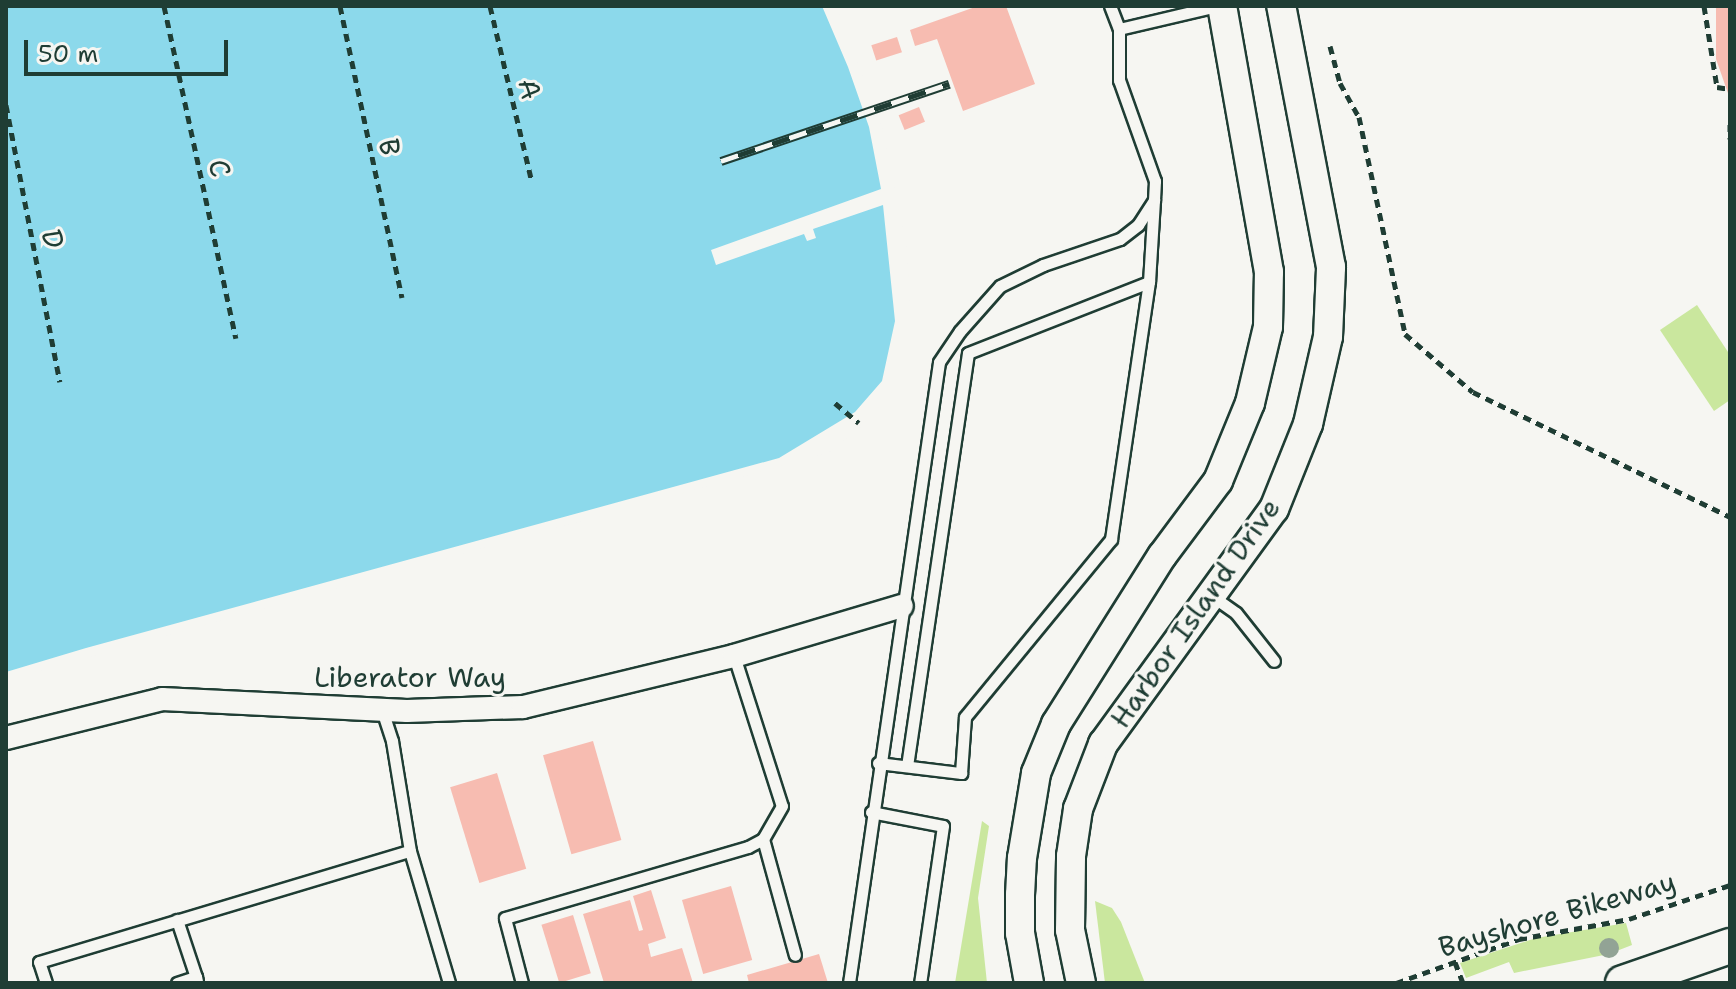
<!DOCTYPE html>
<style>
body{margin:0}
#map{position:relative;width:1736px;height:989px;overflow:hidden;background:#f6f6f2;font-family:"Shantell Sans",sans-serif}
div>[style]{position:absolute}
.green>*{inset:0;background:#cae79e}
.water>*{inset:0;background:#8cd9eb}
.pier>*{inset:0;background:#f6f6f2}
.building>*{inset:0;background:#f7bcb1;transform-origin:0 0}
.path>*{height:5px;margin-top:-2.5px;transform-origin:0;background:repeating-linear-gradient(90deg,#1f3d34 0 8px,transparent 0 14px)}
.roads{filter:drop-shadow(2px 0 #1f3d34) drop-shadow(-2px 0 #1f3d34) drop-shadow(0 2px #1f3d34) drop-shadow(0 -2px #1f3d34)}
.service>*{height:11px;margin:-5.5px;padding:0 5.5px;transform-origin:5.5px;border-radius:5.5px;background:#f6f6f2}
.minor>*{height:22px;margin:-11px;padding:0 11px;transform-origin:11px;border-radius:11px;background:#f6f6f2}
.tertiary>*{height:28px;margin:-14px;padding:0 14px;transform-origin:14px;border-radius:14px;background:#f6f6f2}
.primary>*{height:34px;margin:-17px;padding:0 17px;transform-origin:17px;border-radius:17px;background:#f6f6f2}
.rail>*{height:9px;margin-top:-4.5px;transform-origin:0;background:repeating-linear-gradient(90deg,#f6f6f2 0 18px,#1f3d34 0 36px);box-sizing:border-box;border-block:2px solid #1f3d34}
.trees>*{width:20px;height:20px;margin:-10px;border-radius:50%;background:#92a395}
span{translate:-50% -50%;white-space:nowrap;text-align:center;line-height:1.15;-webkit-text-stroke:6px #f6f6f2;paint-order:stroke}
.street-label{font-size:28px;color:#1f3d34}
.frame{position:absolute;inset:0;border:8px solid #1f3d34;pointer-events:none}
.scale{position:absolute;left:24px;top:40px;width:204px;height:36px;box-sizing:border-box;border:4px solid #1f3d34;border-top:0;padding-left:10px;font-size:24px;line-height:28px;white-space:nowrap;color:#1f3d34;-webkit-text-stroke:6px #f6f6f2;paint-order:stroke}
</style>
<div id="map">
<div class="green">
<i style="clip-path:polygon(1697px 305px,1730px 355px,1730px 400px,1714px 411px,1660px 330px)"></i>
<i style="clip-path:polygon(982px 821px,989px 826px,978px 898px,987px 983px,955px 983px)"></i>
<i style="clip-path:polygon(1095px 901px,1112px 908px,1121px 922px,1145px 983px,1105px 983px)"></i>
<i style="clip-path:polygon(1626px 923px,1632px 945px,1609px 954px,1514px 973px,1509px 962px,1466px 978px,1460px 963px,1536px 938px)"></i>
</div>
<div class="water">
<i style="clip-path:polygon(6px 6px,831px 6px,878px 130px,902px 245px,891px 388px,827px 449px,6px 676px)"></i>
</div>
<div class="pier">
<i style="clip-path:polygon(822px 6px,836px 6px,882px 128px,906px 245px,911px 316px,895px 388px,862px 426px,828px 453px,6px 680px,6px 672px,86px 648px,779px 458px,855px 412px,882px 381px,895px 321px,883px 205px,813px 229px,816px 238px,807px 241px,804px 234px,716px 265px,711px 250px,881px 189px,869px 127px,848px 67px)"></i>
</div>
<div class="building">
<i style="clip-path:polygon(978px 6px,1006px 6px,1035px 84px,963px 111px,937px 39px,915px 46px,910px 30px)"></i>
<i style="clip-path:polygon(1716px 6px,1730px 6px,1730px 99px,1716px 59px)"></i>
<i style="left:897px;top:37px;width:16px;height:27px;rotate:72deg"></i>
<i style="left:919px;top:107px;width:16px;height:22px;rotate:68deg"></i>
<i style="left:593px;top:741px;width:103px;height:52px;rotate:74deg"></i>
<i style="left:497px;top:773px;width:100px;height:49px;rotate:73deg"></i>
<i style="left:731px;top:886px;width:77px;height:51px;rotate:74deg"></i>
<i style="clip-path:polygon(651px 890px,666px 938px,648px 944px,651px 957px,682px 948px,693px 983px,604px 983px,583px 914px,630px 900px,639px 931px,643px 930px,633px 896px)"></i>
<i style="left:573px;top:915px;width:61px;height:33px;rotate:73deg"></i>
<i style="clip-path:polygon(819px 954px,828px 983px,749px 983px,747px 975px)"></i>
</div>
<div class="path">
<i style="left:164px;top:6px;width:340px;rotate:77.8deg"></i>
<i style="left:340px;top:6px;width:298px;rotate:78deg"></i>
<i style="left:490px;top:6px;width:181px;rotate:76.6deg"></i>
<i style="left:1704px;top:6px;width:82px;rotate:80.9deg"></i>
<i style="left:1717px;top:87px;width:13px;rotate:9deg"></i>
<i style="left:1330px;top:46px;width:38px;rotate:75deg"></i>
<i style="left:1340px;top:83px;width:39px;rotate:61deg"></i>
<i style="left:1359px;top:117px;width:222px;rotate:78deg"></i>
<i style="left:1405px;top:334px;width:89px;rotate:40.5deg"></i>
<i style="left:1473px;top:392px;width:286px;rotate:25.9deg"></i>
<i style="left:6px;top:105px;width:282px;rotate:79deg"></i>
<i style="left:1730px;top:124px;width:15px;rotate:90deg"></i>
<i style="left:835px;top:403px;width:31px;rotate:40deg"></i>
<i style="left:1455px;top:962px;width:22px;rotate:69deg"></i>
<i style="left:1396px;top:983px;width:131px;rotate:-19.7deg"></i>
<i style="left:1519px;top:939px;width:112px;rotate:-10.3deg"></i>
<i style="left:1629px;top:919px;width:107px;rotate:-18.6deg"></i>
</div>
<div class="roads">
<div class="service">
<i style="left:1119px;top:29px;width:101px;rotate:-13.2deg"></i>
<i style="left:1212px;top:596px;width:29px;rotate:35deg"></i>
<i style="left:1236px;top:613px;width:61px;rotate:51.6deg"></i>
<i style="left:734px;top:656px;width:157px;rotate:72.3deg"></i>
<i style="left:782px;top:806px;width:38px;rotate:120deg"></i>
<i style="left:763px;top:839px;width:120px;rotate:74.6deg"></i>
<i style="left:382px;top:710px;width:33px;rotate:72deg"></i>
<i style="left:392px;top:741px;width:111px;rotate:80.7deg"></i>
<i style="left:410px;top:851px;width:138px;rotate:73.5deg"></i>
<i style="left:878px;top:763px;width:84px;rotate:6.9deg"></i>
<i style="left:961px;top:773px;width:56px;rotate:-85.9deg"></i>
<i style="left:965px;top:717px;width:230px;rotate:-50.6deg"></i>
<i style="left:1111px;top:539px;width:260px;rotate:-81.6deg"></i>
<i style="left:907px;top:766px;width:417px;rotate:-81.6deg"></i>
<i style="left:968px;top:353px;width:194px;rotate:-21.4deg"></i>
<i style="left:1149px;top:282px;width:81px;rotate:-86.5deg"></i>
<i style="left:871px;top:812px;width:73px;rotate:11deg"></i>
<i style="left:943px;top:826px;width:159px;rotate:98.3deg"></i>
<i style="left:177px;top:920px;width:60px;rotate:71.6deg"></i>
<i style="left:46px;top:983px;width:22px;rotate:-108deg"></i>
<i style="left:39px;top:962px;width:387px;rotate:-16.7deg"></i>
<i style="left:177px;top:983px;width:20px;rotate:-18deg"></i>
<i style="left:196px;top:977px;width:4px;rotate:76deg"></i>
<i style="left:522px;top:983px;width:67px;rotate:-104.7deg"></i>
<i style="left:505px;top:918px;width:253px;rotate:-16.3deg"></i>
<i style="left:748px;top:847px;width:17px;rotate:-28deg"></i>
<i style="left:849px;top:983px;width:627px;rotate:-81.75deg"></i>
<i style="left:939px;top:362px;width:37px;rotate:-56deg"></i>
<i style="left:960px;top:331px;width:60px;rotate:-48.4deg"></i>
<i style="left:1000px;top:286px;width:48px;rotate:-26deg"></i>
<i style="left:1043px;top:265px;width:81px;rotate:-18.7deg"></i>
<i style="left:1120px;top:239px;width:23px;rotate:-38deg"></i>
<i style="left:1138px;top:225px;width:30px;rotate:-57deg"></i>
<i style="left:1154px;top:200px;width:19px;rotate:-87deg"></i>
<i style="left:1155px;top:181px;width:107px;rotate:-109.6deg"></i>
<i style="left:1119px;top:80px;width:51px;rotate:-90deg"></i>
<i style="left:1119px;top:29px;width:25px;rotate:-111deg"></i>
</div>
<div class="minor">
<i style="left:6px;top:738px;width:161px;rotate:-14deg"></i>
<i style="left:162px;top:699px;width:245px;rotate:2.8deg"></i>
<i style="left:407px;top:711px;width:116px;rotate:-2deg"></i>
<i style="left:523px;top:707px;width:217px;rotate:-13.6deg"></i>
<i style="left:734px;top:656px;width:175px;rotate:-16.6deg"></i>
</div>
<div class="tertiary">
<i style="left:1029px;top:983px;width:51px;rotate:-100.2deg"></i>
<i style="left:1020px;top:933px;width:38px;rotate:-90deg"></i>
<i style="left:1020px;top:895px;width:37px;rotate:-87deg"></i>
<i style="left:1022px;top:858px;width:86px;rotate:-80.6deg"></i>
<i style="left:1036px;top:773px;width:53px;rotate:-67.8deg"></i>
<i style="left:1056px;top:724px;width:199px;rotate:-57.8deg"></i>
<i style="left:1162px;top:556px;width:94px;rotate:-53.3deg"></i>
<i style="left:1218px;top:481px;width:84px;rotate:-67.7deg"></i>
<i style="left:1250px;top:403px;width:78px;rotate:-76.7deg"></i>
<i style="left:1268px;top:327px;width:55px;rotate:-89deg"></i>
<i style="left:1269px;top:272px;width:270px;rotate:-100deg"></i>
<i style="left:1081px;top:983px;width:54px;rotate:-101.7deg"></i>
<i style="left:1070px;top:930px;width:74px;rotate:-89.2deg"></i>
<i style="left:1071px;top:856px;width:48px;rotate:-81.5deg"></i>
<i style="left:1078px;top:809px;width:70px;rotate:-69deg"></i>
<i style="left:1103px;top:744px;width:291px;rotate:-54deg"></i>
<i style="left:1274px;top:509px;width:92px;rotate:-68.2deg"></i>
<i style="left:1308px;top:424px;width:89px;rotate:-77.1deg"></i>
<i style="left:1328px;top:337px;width:70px;rotate:-87.5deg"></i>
<i style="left:1331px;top:267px;width:266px;rotate:-100.8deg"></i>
</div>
<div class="primary">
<i style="left:1623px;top:983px;width:113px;rotate:-19.1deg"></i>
</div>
</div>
<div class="rail">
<i style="left:721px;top:161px;width:241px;rotate:-18.7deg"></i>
</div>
<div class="trees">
<i style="left:1609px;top:948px"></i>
</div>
<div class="street-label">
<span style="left:530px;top:89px;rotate:77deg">A</span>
<span style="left:390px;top:147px;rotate:78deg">B</span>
<span style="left:220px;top:168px;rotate:78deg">C</span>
<span style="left:53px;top:239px;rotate:79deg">D</span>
<span style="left:1195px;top:613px;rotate:-55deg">Harbor Island Drive</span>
<span style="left:410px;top:677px">Liberator Way</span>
<span style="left:1557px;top:914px;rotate:-16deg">Bayshore Bikeway</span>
</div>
<div class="frame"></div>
<div class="scale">50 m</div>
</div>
